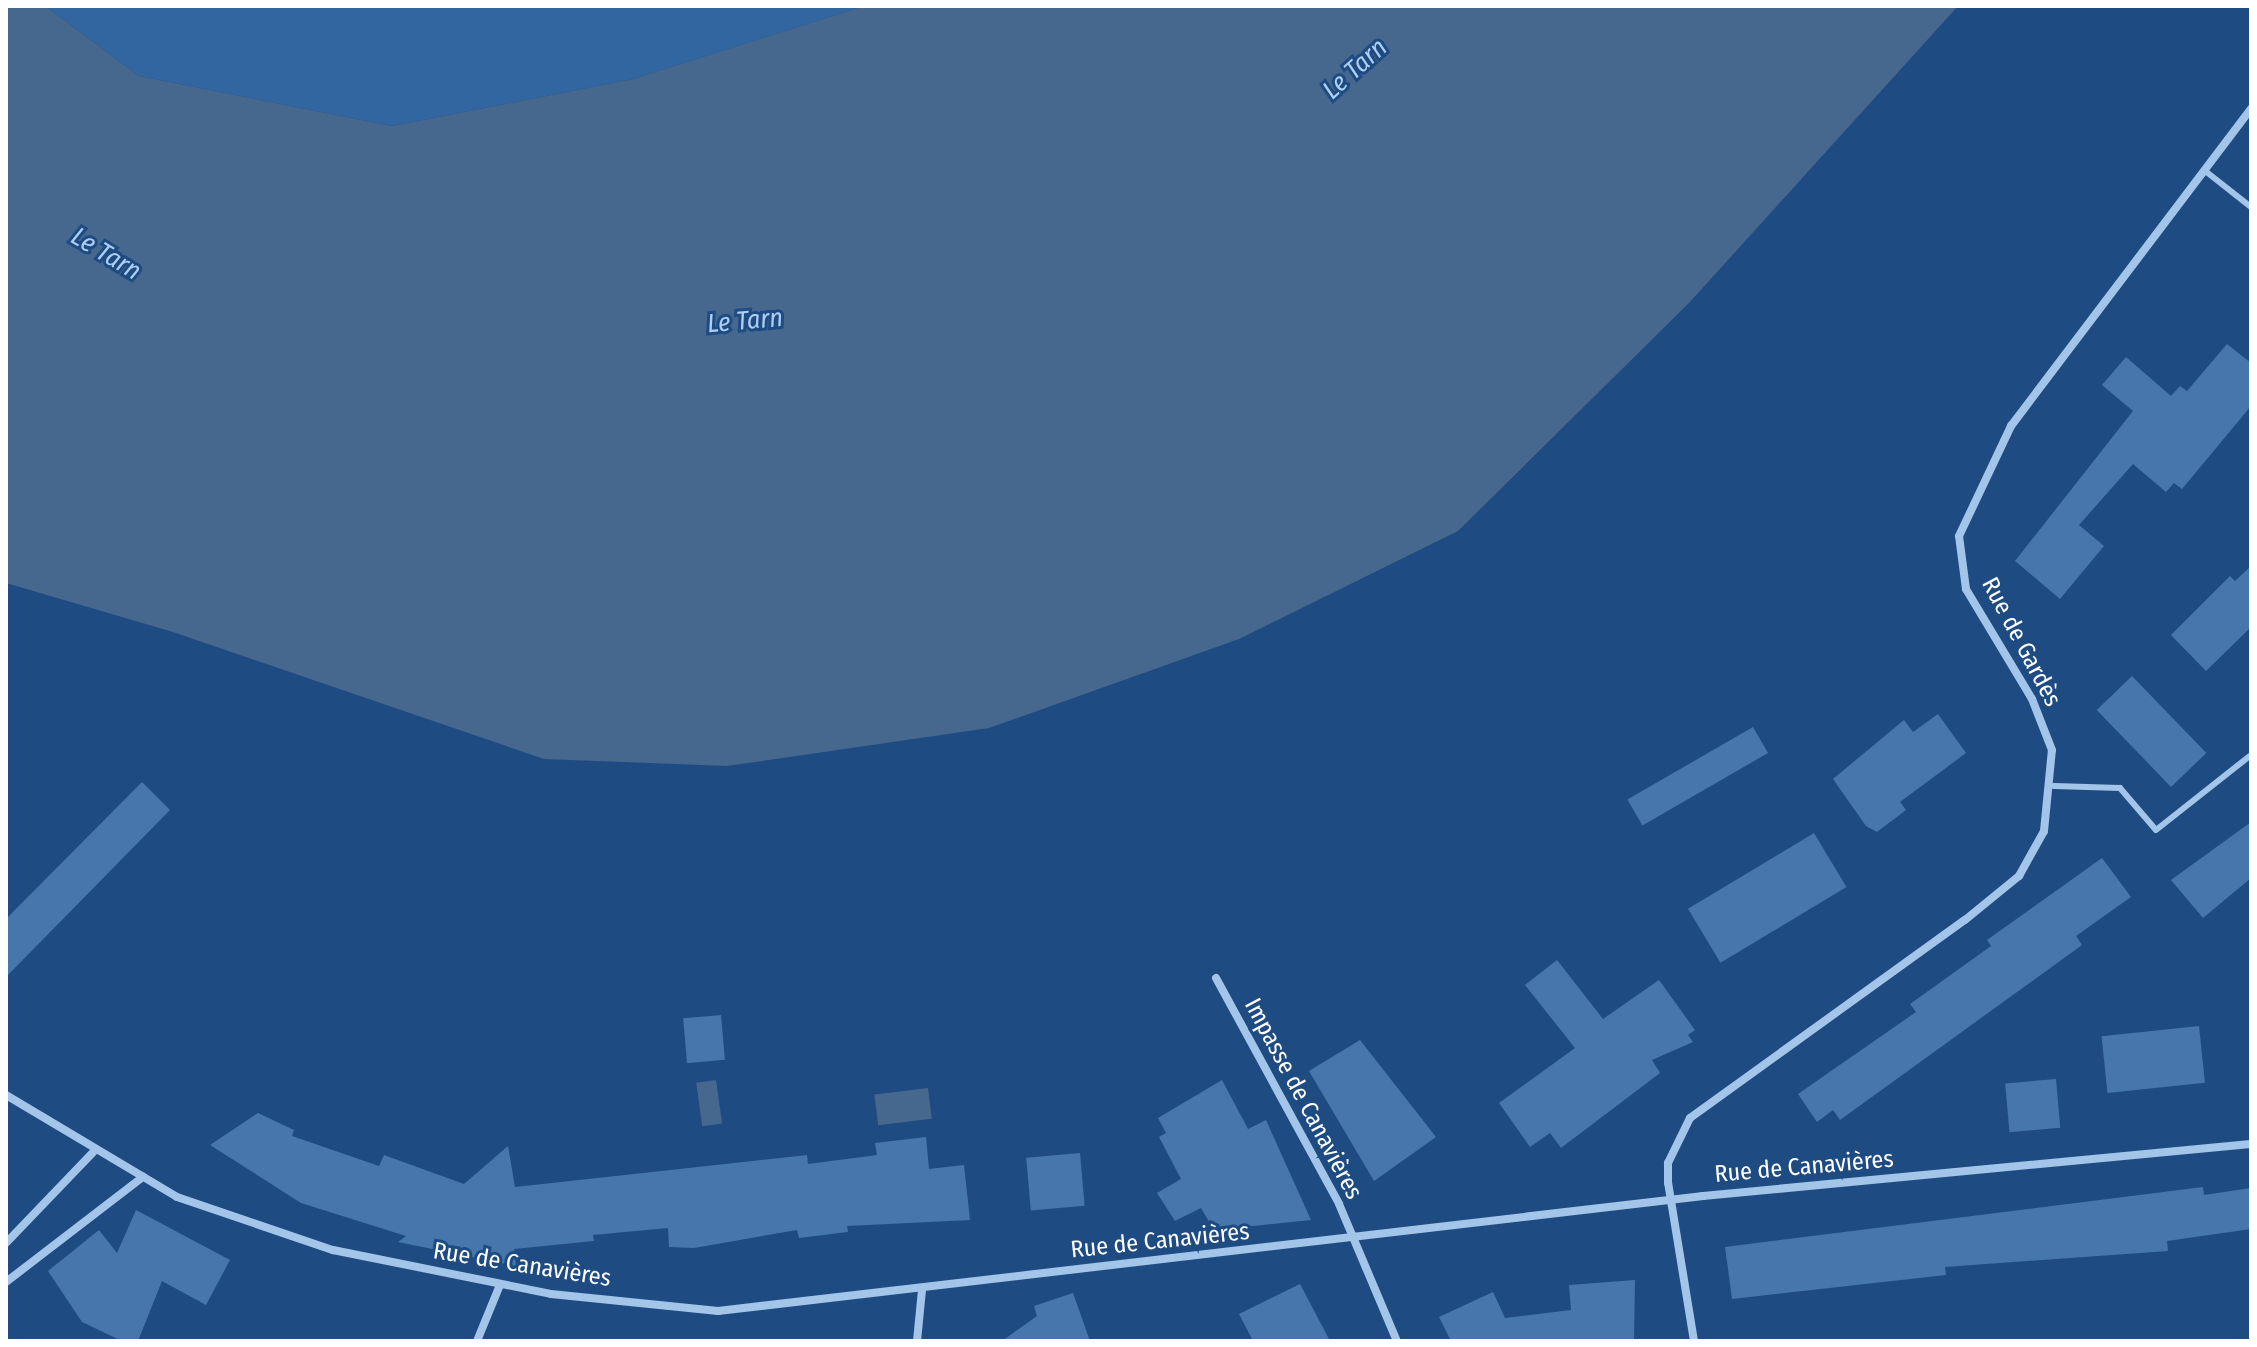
<!DOCTYPE html>
<meta charset="utf-8">
<style>
body{margin:0}
#map{position:relative;width:2257px;height:1347px;overflow:hidden;background:#1e4c82;font-family:"Fira Sans Condensed",sans-serif}
div>[style]{position:absolute}
.green>*{inset:0;background:#3166a0}
.water>*{inset:0;background:#46678e;transform-origin:0 0}
.building>*{inset:0;background:#4676ab;transform-origin:0 0}
.service>*{height:6px;margin:-3px;padding:0 3px;transform-origin:3px;border-radius:3px;background:#a3c5e9}
.minor>*{height:8px;margin:-4px;padding:0 4px;transform-origin:4px;border-radius:4px;background:#a3c5e9}
span{translate:-50% -50%;white-space:nowrap;text-align:center;line-height:1.15;-webkit-text-stroke:6px #1e4c82;paint-order:stroke}
.street-label{font-size:24px;color:#fff}
.water-label{font-size:26px;color:#afcef1;font-style:italic}
.frame{position:absolute;inset:0;border:8px solid #fff;pointer-events:none}
</style>
<div id="map">
<div class="green">
<i style="clip-path:polygon(45px 6px,864px 6px,633px 79px,392px 126px,139px 76px)"></i>
</div>
<div class="water">
<i style="clip-path:polygon(6px 6px,45px 6px,139px 76px,392px 126px,633px 79px,864px 6px,1958px 6px,1689px 303px,1458px 531px,1239px 639px,989px 728px,727px 766px,544px 759px,173px 632px,6px 583px)"></i>
<i style="left:716px;top:1080px;width:44px;height:20px;rotate:82deg"></i>
<i style="left:928px;top:1088px;width:31px;height:54px;rotate:83deg"></i>
</div>
<div class="building">
<i style="clip-path:polygon(2227px 344px,2251px 363px,2251px 406px,2182px 489px,2174px 483px,2166px 492px,2133px 464px,2079px 525px,2104px 546px,2060px 599px,2015px 561px,2133px 411px,2102px 385px,2126px 357px,2171px 396px,2180px 386px,2187px 391px)"></i>
<i style="clip-path:polygon(2251px 566px,2251px 627px,2206px 671px,2171px 635px,2230px 576px,2235px 581px)"></i>
<i style="left:2132px;top:676px;width:107px;height:49px;rotate:46deg"></i>
<i style="clip-path:polygon(1938px 714px,1966px 753px,1900px 802px,1906px 810px,1877px 832px,1866px 826px,1833px 779px,1904px 720px,1913px 732px)"></i>
<i style="left:1753px;top:727px;width:30px;height:145px;rotate:60deg"></i>
<i style="clip-path:polygon(142px 782px,170px 810px,6px 977px,6px 919px)"></i>
<i style="clip-path:polygon(2251px 822px,2251px 878px,2203px 918px,2171px 880px)"></i>
<i style="left:1814px;top:833px;width:63px;height:147px;rotate:59deg"></i>
<i style="clip-path:polygon(2102px 858px,2131px 897px,2076px 936px,2082px 945px,1840px 1120px,1833px 1110px,1817px 1122px,1798px 1094px,1916px 1012px,1910px 1004px,1991px 946px,1987px 940px)"></i>
<i style="clip-path:polygon(1557px 960px,1603px 1019px,1659px 980px,1695px 1030px,1688px 1035px,1693px 1042px,1652px 1060px,1660px 1073px,1561px 1148px,1550px 1133px,1530px 1147px,1499px 1103px,1575px 1048px,1525px 985px)"></i>
<i style="left:721px;top:1015px;width:45px;height:38px;rotate:85deg"></i>
<i style="left:2199px;top:1026px;width:57px;height:98px;rotate:84deg"></i>
<i style="clip-path:polygon(1360px 1040px,1436px 1137px,1374px 1181px,1309px 1071px)"></i>
<i style="left:2056px;top:1079px;width:49px;height:51px;rotate:85deg"></i>
<i style="clip-path:polygon(1222px 1080px,1248px 1129px,1266px 1120px,1311px 1220px,1214px 1230px,1201px 1208px,1175px 1221px,1157px 1193px,1181px 1179px,1159px 1137px,1166px 1133px,1158px 1118px)"></i>
<i style="clip-path:polygon(258px 1113px,294px 1130px,292px 1136px,379px 1166px,384px 1155px,464px 1184px,508px 1146px,515px 1187px,807px 1155px,808px 1164px,877px 1155px,875px 1143px,926px 1137px,929px 1169px,964px 1165px,970px 1220px,847px 1226px,848px 1232px,799px 1238px,797px 1230px,694px 1248px,669px 1247px,668px 1228px,593px 1235px,594px 1241px,514px 1249px,516px 1266px,398px 1242px,406px 1236px,301px 1203px,210px 1145px)"></i>
<i style="left:1080px;top:1153px;width:53px;height:54px;rotate:85deg"></i>
<i style="clip-path:polygon(2203px 1187px,2204px 1195px,2251px 1188px,2251px 1229px,2167px 1241px,2168px 1251px,1945px 1267px,1946px 1275px,1732px 1299px,1725px 1247px)"></i>
<i style="clip-path:polygon(136px 1210px,230px 1260px,206px 1305px,162px 1281px,138px 1341px,122px 1341px,82px 1322px,48px 1271px,99px 1230px,117px 1253px)"></i>
<i style="clip-path:polygon(1635px 1280px,1634px 1341px,1451px 1341px,1439px 1317px,1493px 1292px,1505px 1318px,1571px 1310px,1569px 1285px)"></i>
<i style="clip-path:polygon(1300px 1284px,1330px 1341px,1253px 1341px,1239px 1314px)"></i>
<i style="clip-path:polygon(1073px 1293px,1090px 1341px,1002px 1341px,1037px 1316px,1034px 1306px)"></i>
</div>
<div class="service">
<i style="left:2204px;top:170px;width:60px;rotate:38.2deg"></i>
<i style="left:2054px;top:786px;width:66px;rotate:1.7deg"></i>
<i style="left:2120px;top:788px;width:55px;rotate:49.4deg"></i>
<i style="left:2156px;top:830px;width:121px;rotate:-38.3deg"></i>
</div>
<div class="minor">
<i style="left:1216px;top:978px;width:257px;rotate:61.4deg"></i>
<i style="left:1339px;top:1204px;width:149px;rotate:67.1deg"></i>
<i style="left:6px;top:1095px;width:199px;rotate:30.8deg"></i>
<i style="left:177px;top:1197px;width:165px;rotate:18.8deg"></i>
<i style="left:333px;top:1250px;width:222px;rotate:11.4deg"></i>
<i style="left:551px;top:1294px;width:168px;rotate:5.8deg"></i>
<i style="left:718px;top:1311px;width:992px;rotate:-6.66deg"></i>
<i style="left:1703px;top:1196px;width:550px;rotate:-5.42deg"></i>
<i style="left:6px;top:1243px;width:130px;rotate:-46.2deg"></i>
<i style="left:6px;top:1282px;width:173px;rotate:-37.5deg"></i>
<i style="left:477px;top:1341px;width:61px;rotate:-67.7deg"></i>
<i style="left:917px;top:1341px;width:51px;rotate:-84.4deg"></i>
<i style="left:1694px;top:1341px;width:160px;rotate:-99.3deg"></i>
<i style="left:1668px;top:1183px;width:20px;rotate:-90deg"></i>
<i style="left:1668px;top:1163px;width:50px;rotate:-63.9deg"></i>
<i style="left:1690px;top:1118px;width:339px;rotate:-35.8deg"></i>
<i style="left:1965px;top:920px;width:70px;rotate:-39.2deg"></i>
<i style="left:2019px;top:876px;width:51px;rotate:-60.9deg"></i>
<i style="left:2044px;top:831px;width:81px;rotate:-84.4deg"></i>
<i style="left:2052px;top:750px;width:55px;rotate:-111.4deg"></i>
<i style="left:2032px;top:699px;width:128px;rotate:-121deg"></i>
<i style="left:1966px;top:589px;width:53px;rotate:-97.5deg"></i>
<i style="left:1959px;top:536px;width:122px;rotate:-64.7deg"></i>
<i style="left:2011px;top:426px;width:398px;rotate:-52.9deg"></i>
</div>
<div class="street-label">
<span style="left:2021px;top:642px;rotate:62deg">Rue de Gardès</span>
<span style="left:1303px;top:1099px;rotate:62deg">Impasse de Canavières</span>
<span style="left:1804px;top:1167px;rotate:-5deg">Rue de Canavières</span>
<span style="left:1160px;top:1241px;rotate:-6deg">Rue de Canavières</span>
<span style="left:522px;top:1265px;rotate:9deg">Rue de Canavières</span>
</div>
<div class="water-label">
<span style="left:1355px;top:69px;rotate:-42deg">Le Tarn</span>
<span style="left:106px;top:254px;rotate:31deg">Le Tarn</span>
<span style="left:745px;top:321px;rotate:-5deg">Le Tarn</span>
</div>
<div class="frame"></div>
</div>
